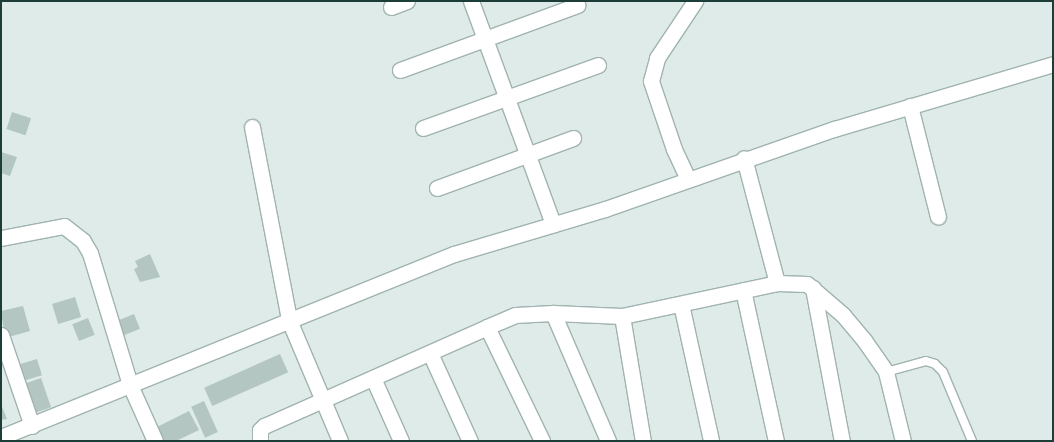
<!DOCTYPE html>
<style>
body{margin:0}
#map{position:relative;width:1054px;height:442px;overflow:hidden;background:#deebe8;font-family:Jost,sans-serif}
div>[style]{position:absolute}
.building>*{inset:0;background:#b3c6c1;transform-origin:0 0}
.roads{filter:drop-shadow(1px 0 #a0b3b0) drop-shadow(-1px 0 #a0b3b0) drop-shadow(0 1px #a0b3b0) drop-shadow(0 -1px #a0b3b0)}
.lane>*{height:8px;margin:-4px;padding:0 4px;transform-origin:4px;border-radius:4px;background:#fff}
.street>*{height:15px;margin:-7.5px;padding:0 7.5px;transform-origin:7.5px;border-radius:7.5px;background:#fff}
span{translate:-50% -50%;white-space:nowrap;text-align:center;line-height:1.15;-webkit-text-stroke:5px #eef8f5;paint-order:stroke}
.frame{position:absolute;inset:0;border:2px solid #1d3d39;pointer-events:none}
</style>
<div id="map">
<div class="building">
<i style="left:12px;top:112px;width:20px;height:18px;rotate:18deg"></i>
<i style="clip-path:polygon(1px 152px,17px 157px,10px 176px,1px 173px)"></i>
<i style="clip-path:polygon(150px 254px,160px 277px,140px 282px,134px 269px,138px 267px,135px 261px)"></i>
<i style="left:75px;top:297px;width:21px;height:24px;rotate:73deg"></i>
<i style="clip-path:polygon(23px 306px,30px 331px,5px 338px,1px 311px)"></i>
<i style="left:134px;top:314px;width:16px;height:22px;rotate:68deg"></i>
<i style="left:88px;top:318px;width:18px;height:17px;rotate:68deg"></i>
<i style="left:280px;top:354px;width:20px;height:83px;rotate:66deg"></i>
<i style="left:37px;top:359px;width:17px;height:25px;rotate:73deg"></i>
<i style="left:41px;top:378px;width:31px;height:16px;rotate:71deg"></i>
<i style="left:204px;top:401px;width:34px;height:14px;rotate:66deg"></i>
<i style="clip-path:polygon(1px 404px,7px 419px,1px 420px)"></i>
<i style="clip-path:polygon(189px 411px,199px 430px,176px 441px,159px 441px,153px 429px)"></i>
</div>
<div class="roads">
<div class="lane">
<i style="left:886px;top:372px;width:41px;rotate:-15.4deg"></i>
<i style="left:926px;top:361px;width:9px;rotate:18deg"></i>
<i style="left:935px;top:364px;width:11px;rotate:45deg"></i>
<i style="left:943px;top:372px;width:75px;rotate:67.2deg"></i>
</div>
<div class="street">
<i style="left:471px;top:1px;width:238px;rotate:69.8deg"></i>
<i style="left:391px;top:7px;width:17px;rotate:-21deg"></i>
<i style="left:400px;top:70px;width:189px;rotate:-20.1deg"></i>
<i style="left:910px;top:106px;width:114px;rotate:75.8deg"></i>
<i style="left:252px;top:127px;width:197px;rotate:79.1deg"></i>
<i style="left:289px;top:320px;width:131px;rotate:67.1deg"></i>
<i style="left:423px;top:128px;width:186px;rotate:-19.8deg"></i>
<i style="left:687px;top:177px;width:31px;rotate:-115deg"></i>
<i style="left:674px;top:149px;width:72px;rotate:-108.7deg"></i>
<i style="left:651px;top:81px;width:24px;rotate:-75deg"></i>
<i style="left:657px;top:58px;width:69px;rotate:-56.3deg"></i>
<i style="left:437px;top:188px;width:145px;rotate:-20.2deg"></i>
<i style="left:1px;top:238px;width:64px;rotate:-10.8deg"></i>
<i style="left:64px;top:226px;width:24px;rotate:38deg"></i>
<i style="left:83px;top:241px;width:14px;rotate:60deg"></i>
<i style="left:90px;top:253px;width:138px;rotate:73.1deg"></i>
<i style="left:130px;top:385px;width:61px;rotate:65.9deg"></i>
<i style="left:777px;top:283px;width:30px;rotate:2deg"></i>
<i style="left:807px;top:284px;width:48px;rotate:40.7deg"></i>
<i style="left:843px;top:315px;width:33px;rotate:50deg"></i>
<i style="left:864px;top:340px;width:39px;rotate:55deg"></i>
<i style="left:886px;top:372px;width:71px;rotate:76.2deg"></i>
<i style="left:813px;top:288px;width:156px;rotate:79.3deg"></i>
<i style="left:743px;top:290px;width:155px;rotate:77.7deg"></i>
<i style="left:681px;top:304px;width:140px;rotate:77.6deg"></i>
<i style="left:553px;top:313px;width:69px;rotate:2.5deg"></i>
<i style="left:622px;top:316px;width:127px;rotate:80.5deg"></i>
<i style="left:622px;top:316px;width:158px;rotate:-12deg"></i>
<i style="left:777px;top:283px;width:129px;rotate:-104.8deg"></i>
<i style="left:487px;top:327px;width:127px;rotate:64.2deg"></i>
<i style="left:1px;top:335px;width:96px;rotate:71.2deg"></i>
<i style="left:430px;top:353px;width:97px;rotate:65.6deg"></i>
<i style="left:373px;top:378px;width:69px;rotate:66deg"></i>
<i style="left:1px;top:437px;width:489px;rotate:-22deg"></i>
<i style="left:454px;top:254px;width:158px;rotate:-16.6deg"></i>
<i style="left:605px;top:209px;width:243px;rotate:-19.3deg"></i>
<i style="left:834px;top:129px;width:228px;rotate:-16.5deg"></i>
<i style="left:260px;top:441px;width:11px;rotate:-90deg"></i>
<i style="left:260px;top:430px;width:6px;rotate:-45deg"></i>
<i style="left:264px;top:426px;width:244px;rotate:-23.9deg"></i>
<i style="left:487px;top:327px;width:30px;rotate:-23deg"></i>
<i style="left:515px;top:315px;width:38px;rotate:-3deg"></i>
<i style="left:553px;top:313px;width:139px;rotate:66.7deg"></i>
</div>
</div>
<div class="frame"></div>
</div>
